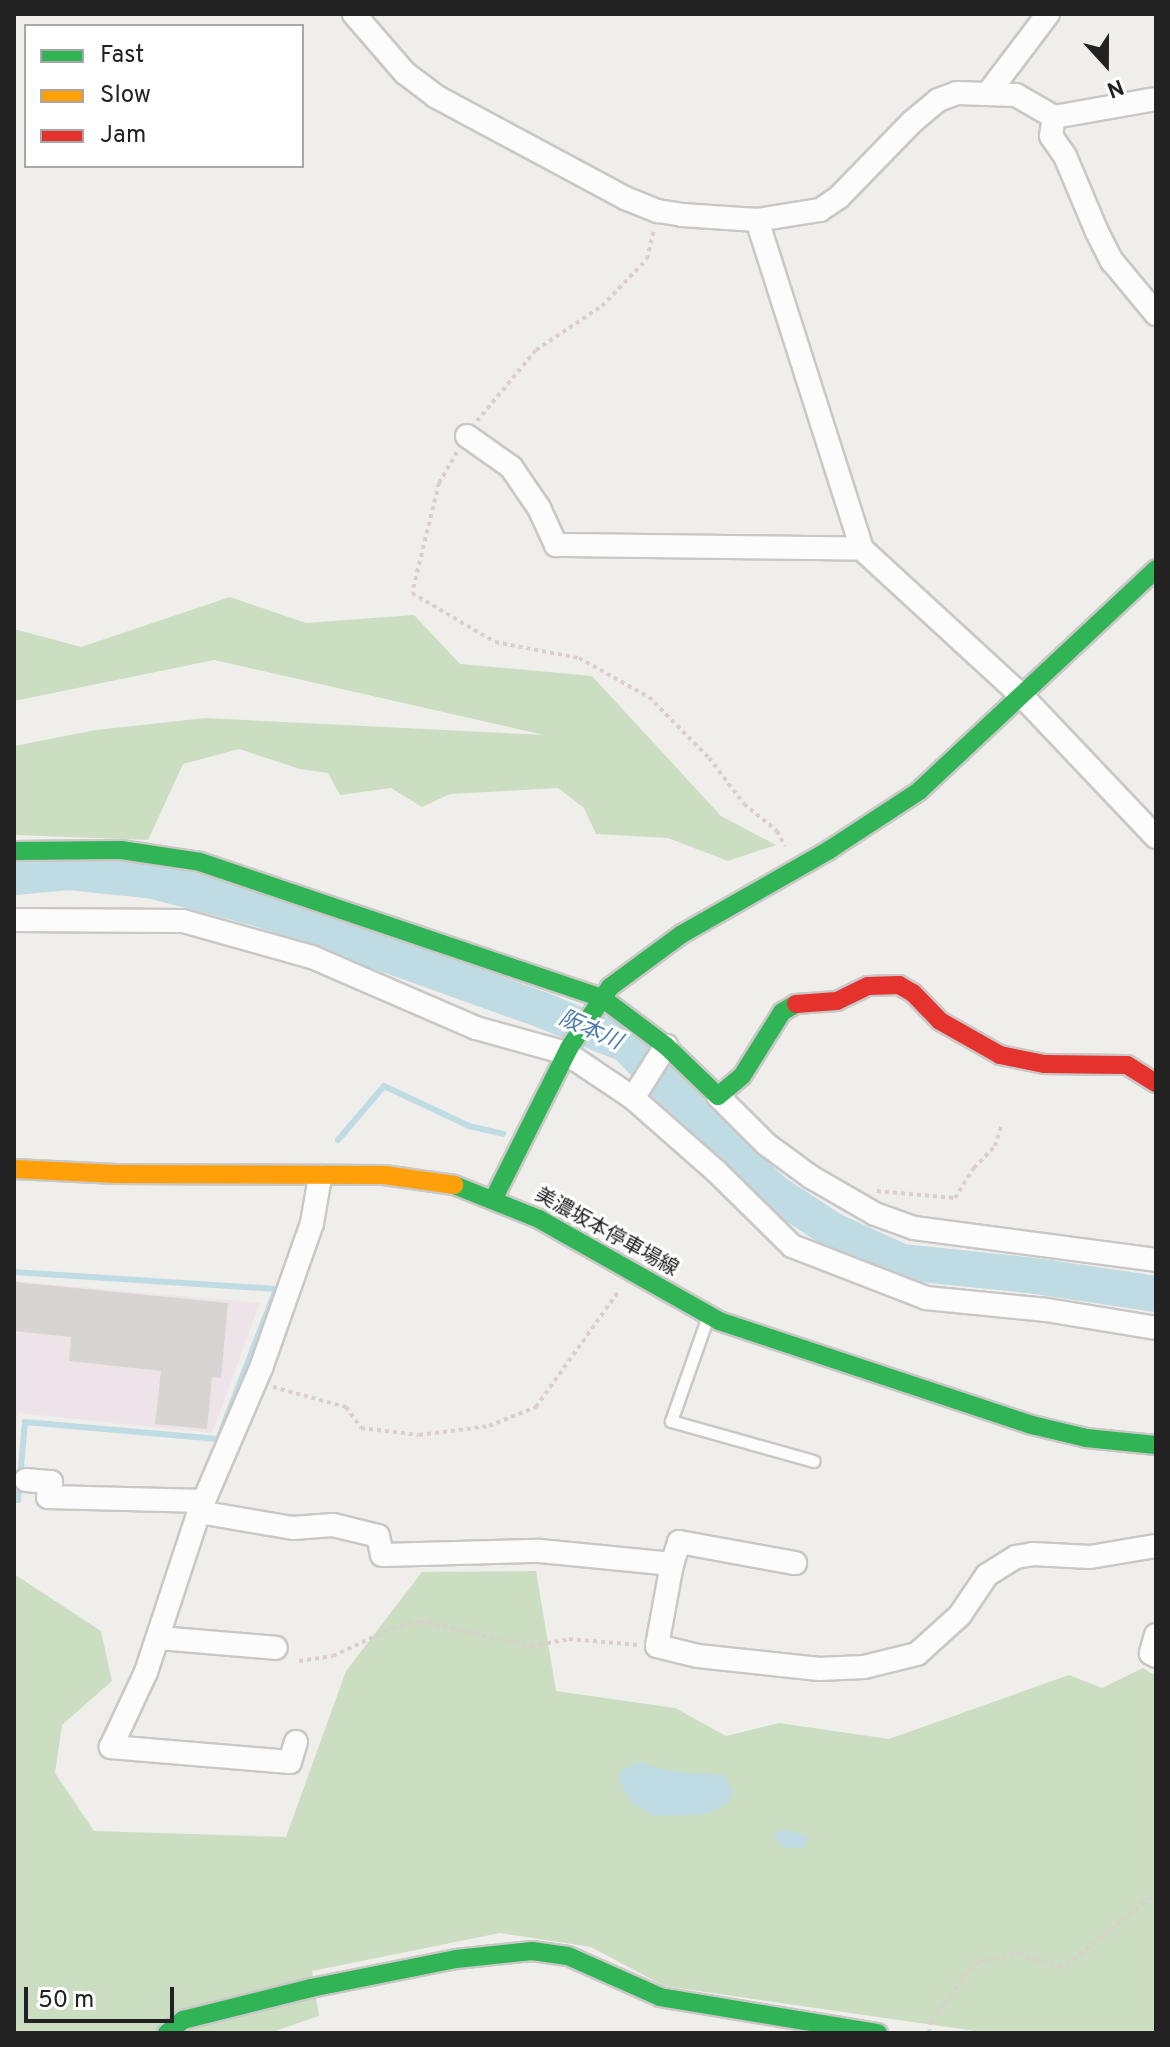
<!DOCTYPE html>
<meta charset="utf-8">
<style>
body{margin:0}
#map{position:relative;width:1170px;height:2047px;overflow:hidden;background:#f0eeeb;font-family:Overpass,"Noto Sans JP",sans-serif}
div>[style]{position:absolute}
.industrial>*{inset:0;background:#ede4e9}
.forest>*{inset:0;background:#cbdec1}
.water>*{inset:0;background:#bfdbe3}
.stream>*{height:6px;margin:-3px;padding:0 3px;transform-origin:3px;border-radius:3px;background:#bfdbe3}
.river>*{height:36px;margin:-18px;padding:0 18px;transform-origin:18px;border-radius:18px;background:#bfdbe3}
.building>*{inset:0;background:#d7d4d2}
.path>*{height:4px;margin-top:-2px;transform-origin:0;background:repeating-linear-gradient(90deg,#dccecd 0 4px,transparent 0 8px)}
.roads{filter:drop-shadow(2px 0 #c9c8c7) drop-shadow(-2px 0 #c9c8c7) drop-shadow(0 2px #c9c8c7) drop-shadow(0 -2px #c9c8c7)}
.lane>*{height:11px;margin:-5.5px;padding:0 5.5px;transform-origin:5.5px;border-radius:5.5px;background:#fdfcfc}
.street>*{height:22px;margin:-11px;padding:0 11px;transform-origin:11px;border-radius:11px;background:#fdfcfc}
.fast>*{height:18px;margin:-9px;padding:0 9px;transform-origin:9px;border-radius:9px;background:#30b455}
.slow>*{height:18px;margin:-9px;padding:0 9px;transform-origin:9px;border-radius:9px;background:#ff9f0a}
.jam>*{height:18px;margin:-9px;padding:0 9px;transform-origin:9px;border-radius:9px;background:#e5322d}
span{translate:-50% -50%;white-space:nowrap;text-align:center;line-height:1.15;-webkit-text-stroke:6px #fff;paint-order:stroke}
.street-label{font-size:20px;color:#222}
.water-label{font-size:22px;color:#4a7aab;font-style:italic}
.frame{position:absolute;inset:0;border:16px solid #222;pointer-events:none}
.legend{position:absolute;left:24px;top:24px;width:280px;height:144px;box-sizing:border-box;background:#fff;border:2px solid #a7a7a7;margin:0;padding:10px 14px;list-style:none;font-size:24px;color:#222}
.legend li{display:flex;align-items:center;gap:16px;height:40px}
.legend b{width:40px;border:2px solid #a7a7a7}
.north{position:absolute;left:1066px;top:24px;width:80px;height:80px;-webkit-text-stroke:6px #fff;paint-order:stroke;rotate:159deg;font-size:22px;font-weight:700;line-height:32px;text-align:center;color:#222}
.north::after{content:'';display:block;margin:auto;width:28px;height:36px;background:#222;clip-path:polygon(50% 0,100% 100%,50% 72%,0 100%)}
.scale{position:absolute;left:24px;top:1987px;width:150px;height:36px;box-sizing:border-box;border:4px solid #222;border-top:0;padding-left:10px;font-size:24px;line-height:28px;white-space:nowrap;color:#222;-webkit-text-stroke:6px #fff;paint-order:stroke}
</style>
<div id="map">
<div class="industrial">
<i style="clip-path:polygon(14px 1281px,260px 1303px,212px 1433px,18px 1413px,14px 1448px)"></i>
</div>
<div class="forest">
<i style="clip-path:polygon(230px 597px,306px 623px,414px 615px,460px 664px,592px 676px,721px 816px,776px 845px,728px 861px,668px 838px,596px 834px,584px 808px,558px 788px,450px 794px,422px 807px,391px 788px,340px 795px,328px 773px,300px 769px,239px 749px,183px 764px,148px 840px,14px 835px,14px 746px,96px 730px,206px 718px,544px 735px,214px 660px,14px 701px,14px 629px,81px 647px)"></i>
<i style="clip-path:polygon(536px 1571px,556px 1691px,675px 1708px,726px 1736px,779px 1723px,889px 1739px,1069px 1675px,1102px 1688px,1143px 1668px,1156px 1676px,1156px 2033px,989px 2033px,664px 1986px,591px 1947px,500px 1933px,312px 1971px,319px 2016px,269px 2033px,14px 2033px,14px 1574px,101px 1631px,112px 1681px,62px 1725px,55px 1773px,94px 1831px,286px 1837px,346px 1671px,422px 1572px)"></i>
</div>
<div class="water">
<i style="clip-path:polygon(638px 1762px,675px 1772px,725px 1775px,733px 1794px,726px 1805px,702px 1815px,653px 1816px,631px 1802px,618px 1780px,621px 1771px)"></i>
<i style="clip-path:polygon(789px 1830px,808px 1837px,804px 1848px,784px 1848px,775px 1839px,775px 1832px)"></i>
</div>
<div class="stream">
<i style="left:338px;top:1140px;width:71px;rotate:-49.6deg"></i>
<i style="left:384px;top:1086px;width:94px;rotate:25.2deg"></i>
<i style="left:469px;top:1126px;width:35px;rotate:13deg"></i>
<i style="left:14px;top:1272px;width:263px;rotate:3.7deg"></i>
<i style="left:276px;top:1289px;width:161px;rotate:111.1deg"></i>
<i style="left:218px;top:1439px;width:194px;rotate:-175deg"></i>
<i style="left:25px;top:1422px;width:78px;rotate:95.1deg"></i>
<i style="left:18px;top:1500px;width:4px;rotate:180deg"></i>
</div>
<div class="river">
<i style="left:14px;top:877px;width:55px;rotate:-5.2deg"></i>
<i style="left:69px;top:872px;width:85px;rotate:6deg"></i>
<i style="left:154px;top:881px;width:110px;rotate:14.8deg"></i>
<i style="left:260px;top:909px;width:297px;rotate:19.7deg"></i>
<i style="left:540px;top:1009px;width:94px;rotate:22.5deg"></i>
<i style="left:627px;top:1045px;width:126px;rotate:46.3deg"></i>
<i style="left:714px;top:1136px;width:82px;rotate:43deg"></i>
<i style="left:774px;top:1192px;width:69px;rotate:33.2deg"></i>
<i style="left:832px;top:1230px;width:77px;rotate:24.6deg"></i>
<i style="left:902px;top:1262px;width:127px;rotate:5.9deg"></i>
<i style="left:1028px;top:1275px;width:129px;rotate:8.4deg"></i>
</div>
<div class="building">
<i style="clip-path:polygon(14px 1282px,228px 1303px,221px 1378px,212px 1377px,207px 1429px,155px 1424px,161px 1371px,69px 1361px,71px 1337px,14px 1331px)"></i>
</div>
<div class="path">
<i style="left:477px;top:421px;width:92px;rotate:-50.3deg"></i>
<i style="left:536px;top:350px;width:79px;rotate:-33.7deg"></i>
<i style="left:602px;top:306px;width:65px;rotate:-46.2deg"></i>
<i style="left:647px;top:259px;width:31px;rotate:-77deg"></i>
<i style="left:457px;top:452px;width:36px;rotate:120deg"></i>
<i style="left:439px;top:483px;width:113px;rotate:103.8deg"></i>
<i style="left:412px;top:593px;width:96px;rotate:30.6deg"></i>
<i style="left:495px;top:642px;width:86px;rotate:10.8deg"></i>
<i style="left:579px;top:658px;width:80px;rotate:29.1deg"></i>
<i style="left:649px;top:697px;width:86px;rotate:45.5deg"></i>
<i style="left:709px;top:758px;width:58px;rotate:52.7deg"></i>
<i style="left:744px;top:804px;width:43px;rotate:39.3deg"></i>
<i style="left:777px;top:831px;width:17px;rotate:62deg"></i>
<i style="left:877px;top:1191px;width:78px;rotate:5.1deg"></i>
<i style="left:955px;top:1198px;width:36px;rotate:-58deg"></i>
<i style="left:974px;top:1168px;width:30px;rotate:-46deg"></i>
<i style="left:995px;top:1146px;width:24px;rotate:-73deg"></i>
<i style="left:273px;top:1387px;width:76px;rotate:15.3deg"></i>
<i style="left:346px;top:1407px;width:26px;rotate:54deg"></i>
<i style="left:361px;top:1428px;width:58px;rotate:6.9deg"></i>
<i style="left:419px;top:1435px;width:71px;rotate:-7.3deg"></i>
<i style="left:489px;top:1426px;width:51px;rotate:-22deg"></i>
<i style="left:536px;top:1407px;width:141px;rotate:-54.5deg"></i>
<i style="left:299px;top:1661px;width:34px;rotate:-8deg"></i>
<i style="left:333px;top:1656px;width:66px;rotate:-25deg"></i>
<i style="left:393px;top:1628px;width:28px;rotate:-15deg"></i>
<i style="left:420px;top:1621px;width:114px;rotate:12.7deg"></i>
<i style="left:531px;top:1646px;width:39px;rotate:-10deg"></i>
<i style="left:569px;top:1639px;width:70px;rotate:4.9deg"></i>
<i style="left:929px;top:2033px;width:11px;rotate:-80deg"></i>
<i style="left:931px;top:2022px;width:64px;rotate:-53.8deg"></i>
<i style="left:969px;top:1970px;width:13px;rotate:-39deg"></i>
<i style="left:979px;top:1962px;width:41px;rotate:-11.3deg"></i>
<i style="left:1019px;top:1954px;width:42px;rotate:18deg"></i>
<i style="left:1059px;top:1967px;width:8px;rotate:-14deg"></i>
<i style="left:1067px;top:1965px;width:114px;rotate:-39deg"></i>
</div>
<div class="roads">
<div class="lane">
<i style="left:708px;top:1316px;width:111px;rotate:109.4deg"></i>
<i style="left:671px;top:1421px;width:148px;rotate:15.7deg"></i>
</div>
<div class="street">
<i style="left:354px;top:14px;width:78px;rotate:49.2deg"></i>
<i style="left:405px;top:73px;width:38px;rotate:37deg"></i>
<i style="left:435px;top:96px;width:216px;rotate:28.2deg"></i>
<i style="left:625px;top:198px;width:35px;rotate:22deg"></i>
<i style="left:658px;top:211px;width:24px;rotate:9deg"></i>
<i style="left:682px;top:215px;width:75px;rotate:3.8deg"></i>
<i style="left:757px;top:220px;width:64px;rotate:-9deg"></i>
<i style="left:820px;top:210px;width:23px;rotate:-34deg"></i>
<i style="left:839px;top:197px;width:105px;rotate:-45.8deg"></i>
<i style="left:912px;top:122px;width:34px;rotate:-40deg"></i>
<i style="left:938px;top:100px;width:20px;rotate:-20deg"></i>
<i style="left:957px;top:93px;width:59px;rotate:1.9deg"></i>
<i style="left:1016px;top:95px;width:44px;rotate:30.1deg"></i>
<i style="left:1054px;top:117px;width:104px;rotate:-10deg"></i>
<i style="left:989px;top:92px;width:98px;rotate:-52.9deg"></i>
<i style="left:1054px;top:117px;width:19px;rotate:99deg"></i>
<i style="left:1051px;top:136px;width:24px;rotate:55deg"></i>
<i style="left:1065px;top:156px;width:82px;rotate:67.2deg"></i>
<i style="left:1097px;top:232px;width:33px;rotate:63deg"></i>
<i style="left:1112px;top:261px;width:69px;rotate:50.3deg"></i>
<i style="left:757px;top:220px;width:345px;rotate:72.3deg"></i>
<i style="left:862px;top:549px;width:219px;rotate:42.6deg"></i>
<i style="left:1023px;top:697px;width:193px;rotate:46.5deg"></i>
<i style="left:467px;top:436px;width:54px;rotate:35.2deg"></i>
<i style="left:511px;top:467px;width:50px;rotate:55.7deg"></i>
<i style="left:539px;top:508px;width:41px;rotate:65.3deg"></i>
<i style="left:556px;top:545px;width:306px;rotate:0.7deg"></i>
<i style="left:14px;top:920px;width:169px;rotate:0.3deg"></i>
<i style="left:183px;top:921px;width:134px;rotate:15.6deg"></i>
<i style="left:312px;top:957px;width:179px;rotate:23.4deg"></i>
<i style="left:476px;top:1028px;width:93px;rotate:15.5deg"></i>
<i style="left:566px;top:1053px;width:81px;rotate:33.9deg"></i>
<i style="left:633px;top:1098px;width:112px;rotate:41.4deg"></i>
<i style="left:717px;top:1172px;width:105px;rotate:44.6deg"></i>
<i style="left:792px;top:1246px;width:144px;rotate:21.2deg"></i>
<i style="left:926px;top:1298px;width:121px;rotate:5.7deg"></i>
<i style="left:1046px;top:1310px;width:111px;rotate:9.3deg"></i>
<i style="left:718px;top:1096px;width:68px;rotate:45deg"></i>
<i style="left:766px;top:1144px;width:56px;rotate:36.3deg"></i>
<i style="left:811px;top:1177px;width:74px;rotate:30deg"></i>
<i style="left:875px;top:1214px;width:41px;rotate:19.7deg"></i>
<i style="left:914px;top:1228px;width:244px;rotate:7.5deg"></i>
<i style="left:633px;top:1098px;width:62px;rotate:-57.6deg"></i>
<i style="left:26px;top:1480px;width:25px;rotate:5deg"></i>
<i style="left:51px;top:1482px;width:15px;rotate:101deg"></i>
<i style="left:48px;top:1497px;width:156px;rotate:1.5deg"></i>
<i style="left:199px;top:1512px;width:95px;rotate:9.7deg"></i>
<i style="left:293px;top:1528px;width:40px;rotate:-4.3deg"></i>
<i style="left:333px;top:1525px;width:46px;rotate:13.7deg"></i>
<i style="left:378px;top:1536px;width:19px;rotate:78deg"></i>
<i style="left:382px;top:1555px;width:158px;rotate:-1.5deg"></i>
<i style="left:540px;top:1551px;width:133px;rotate:5.6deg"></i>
<i style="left:672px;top:1564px;width:83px;rotate:100.4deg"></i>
<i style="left:657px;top:1646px;width:42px;rotate:13.7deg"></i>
<i style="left:698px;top:1656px;width:122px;rotate:6.1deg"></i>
<i style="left:819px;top:1669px;width:45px;rotate:-2.5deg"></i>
<i style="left:864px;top:1667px;width:55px;rotate:-13.8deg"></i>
<i style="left:917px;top:1654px;width:58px;rotate:-42.2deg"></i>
<i style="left:960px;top:1615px;width:48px;rotate:-56deg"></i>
<i style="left:987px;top:1575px;width:34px;rotate:-32deg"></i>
<i style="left:1016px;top:1557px;width:17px;rotate:-10deg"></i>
<i style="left:1033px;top:1554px;width:57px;rotate:3deg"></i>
<i style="left:1090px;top:1557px;width:67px;rotate:-9.5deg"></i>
<i style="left:672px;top:1564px;width:23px;rotate:-72deg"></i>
<i style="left:679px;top:1542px;width:118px;rotate:10.3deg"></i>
<i style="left:1156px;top:1635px;width:19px;rotate:106deg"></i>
<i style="left:1151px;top:1653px;width:6px;rotate:31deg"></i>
<i style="left:158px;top:1638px;width:118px;rotate:4.8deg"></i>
<i style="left:296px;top:1742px;width:21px;rotate:107deg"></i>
<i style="left:290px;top:1762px;width:180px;rotate:-175.2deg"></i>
<i style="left:111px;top:1747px;width:83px;rotate:-65deg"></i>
<i style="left:146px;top:1672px;width:169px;rotate:-71.7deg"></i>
<i style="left:199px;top:1512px;width:157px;rotate:-66.7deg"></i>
<i style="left:261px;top:1368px;width:154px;rotate:-70.6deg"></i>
<i style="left:312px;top:1223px;width:47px;rotate:-80.1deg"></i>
</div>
<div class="fast">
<i style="left:14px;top:851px;width:107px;rotate:-0.5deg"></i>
<i style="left:121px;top:850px;width:80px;rotate:8.6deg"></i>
<i style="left:200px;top:862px;width:424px;rotate:18.7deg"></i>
<i style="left:602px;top:998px;width:80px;rotate:36.9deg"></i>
<i style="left:666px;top:1046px;width:72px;rotate:43.9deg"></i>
<i style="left:718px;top:1096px;width:31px;rotate:-40deg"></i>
<i style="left:742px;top:1076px;width:75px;rotate:-58deg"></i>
<i style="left:782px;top:1012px;width:16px;rotate:-30deg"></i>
<i style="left:454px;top:1185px;width:92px;rotate:21.8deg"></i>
<i style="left:539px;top:1219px;width:207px;rotate:29.5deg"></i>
<i style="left:719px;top:1321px;width:330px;rotate:18.4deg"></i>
<i style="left:1032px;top:1425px;width:56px;rotate:13.5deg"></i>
<i style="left:1086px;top:1438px;width:70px;rotate:5.7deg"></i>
<i style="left:494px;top:1198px;width:168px;rotate:-63.4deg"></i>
<i style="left:569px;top:1048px;width:73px;rotate:-56.1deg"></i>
<i style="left:610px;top:987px;width:89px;rotate:-36.4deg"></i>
<i style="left:682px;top:934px;width:169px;rotate:-29.7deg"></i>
<i style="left:829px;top:850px;width:108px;rotate:-33.2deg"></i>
<i style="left:919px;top:791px;width:325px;rotate:-43.1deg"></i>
<i style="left:167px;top:2033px;width:21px;rotate:-39deg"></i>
<i style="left:183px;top:2020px;width:132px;rotate:-14deg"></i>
<i style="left:311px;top:1988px;width:148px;rotate:-11.3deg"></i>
<i style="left:456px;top:1959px;width:76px;rotate:-6deg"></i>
<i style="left:532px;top:1951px;width:36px;rotate:8deg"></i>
<i style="left:568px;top:1956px;width:101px;rotate:24deg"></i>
<i style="left:660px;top:1997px;width:221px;rotate:9.4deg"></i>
</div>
<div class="slow">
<i style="left:14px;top:1169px;width:102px;rotate:2.8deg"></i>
<i style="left:116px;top:1174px;width:268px;rotate:0.2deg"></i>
<i style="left:384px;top:1175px;width:71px;rotate:8.1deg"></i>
</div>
<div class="jam">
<i style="left:796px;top:1004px;width:41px;rotate:-4.2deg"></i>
<i style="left:837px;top:1001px;width:34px;rotate:-26deg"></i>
<i style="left:868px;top:986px;width:31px;rotate:-2deg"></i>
<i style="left:899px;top:985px;width:16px;rotate:30deg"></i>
<i style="left:913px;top:993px;width:39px;rotate:46deg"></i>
<i style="left:940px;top:1021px;width:69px;rotate:29.5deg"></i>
<i style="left:1000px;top:1055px;width:45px;rotate:11.6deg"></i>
<i style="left:1044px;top:1064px;width:83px;rotate:0.7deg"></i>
<i style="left:1127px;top:1065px;width:34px;rotate:32deg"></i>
</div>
</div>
<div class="street-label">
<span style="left:606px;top:1233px;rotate:29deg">美濃坂本停車場線</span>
</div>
<div class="water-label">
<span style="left:590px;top:1031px;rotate:24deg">阪本川</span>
</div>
<div class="frame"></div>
<ul class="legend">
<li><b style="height:10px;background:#30b455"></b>Fast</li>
<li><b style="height:10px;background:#ff9f0a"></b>Slow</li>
<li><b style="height:10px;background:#e5322d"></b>Jam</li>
</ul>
<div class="north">N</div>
<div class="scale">50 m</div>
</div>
